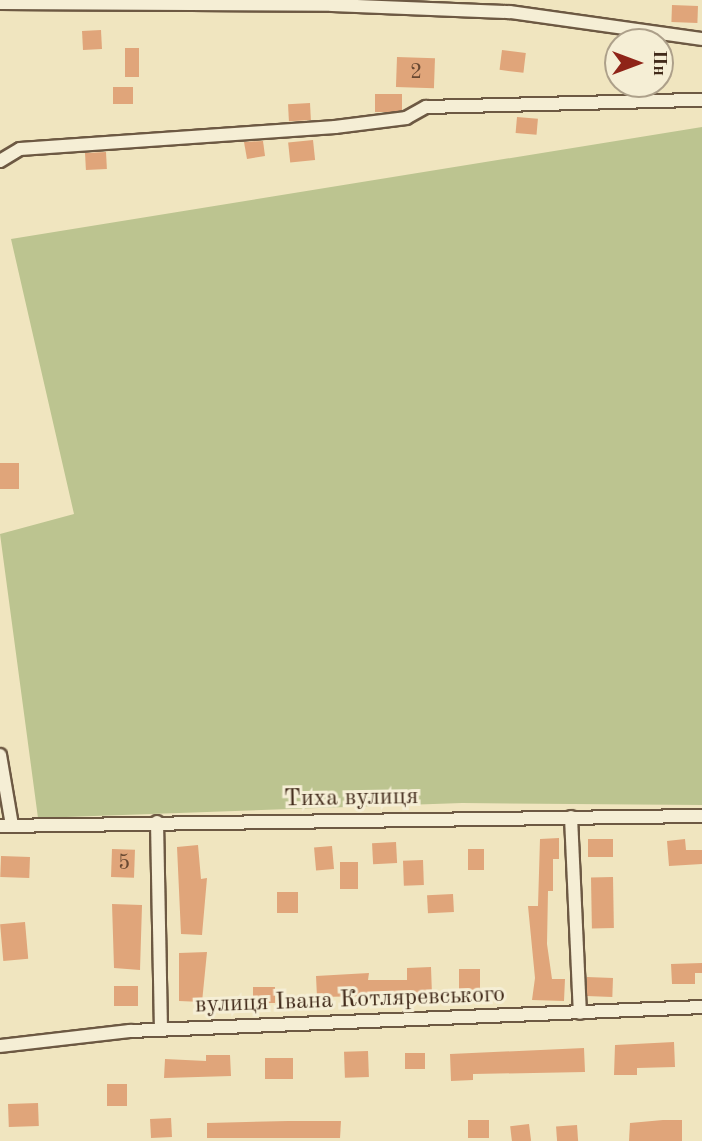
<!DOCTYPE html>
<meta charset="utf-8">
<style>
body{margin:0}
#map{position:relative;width:702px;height:1141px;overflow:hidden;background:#f0e5bf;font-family:"Old Standard TT",serif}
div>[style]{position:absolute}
.green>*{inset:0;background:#bcc490}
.building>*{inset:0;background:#e0a57a;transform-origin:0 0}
.roads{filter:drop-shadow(2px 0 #6d5943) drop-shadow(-2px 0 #6d5943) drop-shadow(0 2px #6d5943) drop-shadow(0 -2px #6d5943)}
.street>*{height:12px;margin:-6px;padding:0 6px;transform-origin:6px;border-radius:6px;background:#f5eed5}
span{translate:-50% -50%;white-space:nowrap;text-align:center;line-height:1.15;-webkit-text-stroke:6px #f5eed5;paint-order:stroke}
.number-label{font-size:21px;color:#694932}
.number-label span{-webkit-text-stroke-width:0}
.street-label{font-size:24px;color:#412a1a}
.north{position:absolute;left:604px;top:28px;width:70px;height:70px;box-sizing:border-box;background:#f5eed5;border:2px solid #ada08a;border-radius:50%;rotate:90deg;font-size:19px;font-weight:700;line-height:28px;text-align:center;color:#412a1a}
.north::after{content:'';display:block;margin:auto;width:24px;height:32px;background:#8f2418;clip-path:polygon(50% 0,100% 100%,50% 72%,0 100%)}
</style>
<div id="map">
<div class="green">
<i style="clip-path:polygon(702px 127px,702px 805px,462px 803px,38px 818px,0 534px,74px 514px,11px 239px)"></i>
</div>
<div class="building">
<i style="left:672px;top:5px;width:26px;height:17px;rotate:2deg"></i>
<i style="left:101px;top:30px;width:19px;height:19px;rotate:87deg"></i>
<i style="left:125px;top:48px;width:14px;height:29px"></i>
<i style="left:502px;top:50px;width:24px;height:20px;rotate:7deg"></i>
<i style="left:397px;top:57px;width:38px;height:30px;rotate:2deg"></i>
<i style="left:113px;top:87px;width:20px;height:17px"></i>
<i style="left:375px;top:94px;width:27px;height:18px"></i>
<i style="left:310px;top:103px;width:17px;height:22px;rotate:87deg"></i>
<i style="left:517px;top:117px;width:21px;height:16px;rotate:5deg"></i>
<i style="left:313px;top:140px;width:20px;height:25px;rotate:84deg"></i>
<i style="clip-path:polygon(263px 141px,265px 156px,247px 159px,244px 142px)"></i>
<i style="left:106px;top:152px;width:17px;height:21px;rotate:87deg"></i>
<i style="left:0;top:463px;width:19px;height:26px"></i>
<i style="clip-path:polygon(559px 838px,559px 859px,553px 859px,553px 891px,548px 891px,547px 944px,552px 979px,565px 979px,564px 1001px,532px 1000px,535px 978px,528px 906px,538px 906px,540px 839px)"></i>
<i style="left:588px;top:839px;width:25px;height:18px"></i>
<i style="clip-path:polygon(685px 839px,686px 850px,702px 850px,702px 864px,669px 866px,667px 841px)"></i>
<i style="left:396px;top:842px;width:21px;height:24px;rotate:87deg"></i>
<i style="clip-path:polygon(198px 845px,201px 879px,207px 878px,202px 935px,181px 934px,177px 847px)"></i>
<i style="left:332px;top:846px;width:23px;height:18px;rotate:85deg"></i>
<i style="left:112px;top:849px;width:23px;height:28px;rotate:2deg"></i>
<i style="left:468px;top:849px;width:16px;height:21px"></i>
<i style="left:1px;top:856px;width:29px;height:21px;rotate:2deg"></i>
<i style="left:423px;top:860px;width:25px;height:20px;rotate:88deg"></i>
<i style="left:340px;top:862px;width:18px;height:27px"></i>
<i style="left:613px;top:877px;width:51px;height:22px;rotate:89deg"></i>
<i style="left:277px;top:892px;width:21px;height:21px"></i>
<i style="left:453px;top:894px;width:18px;height:26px;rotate:87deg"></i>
<i style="clip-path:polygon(112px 904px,142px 905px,140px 970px,114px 968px)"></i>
<i style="left:25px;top:922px;width:37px;height:25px;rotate:85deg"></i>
<i style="clip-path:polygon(207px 952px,202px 1002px,179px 1001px,179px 953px)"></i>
<i style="clip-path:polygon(702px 963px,702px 973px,695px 973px,695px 984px,672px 984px,671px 964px)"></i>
<i style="clip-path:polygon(431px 967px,432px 995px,317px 997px,316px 976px,369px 973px,368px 980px,407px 980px,407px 968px)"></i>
<i style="left:459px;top:969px;width:21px;height:27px"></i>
<i style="left:587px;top:977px;width:26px;height:19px;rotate:2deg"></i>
<i style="left:114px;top:986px;width:24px;height:20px"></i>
<i style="left:253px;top:987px;width:22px;height:16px"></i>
<i style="clip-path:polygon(674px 1042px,675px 1067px,637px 1068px,637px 1075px,614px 1075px,615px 1045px)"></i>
<i style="clip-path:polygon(584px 1048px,585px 1072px,473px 1074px,473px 1080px,451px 1081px,450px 1054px)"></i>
<i style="left:368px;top:1051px;width:26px;height:24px;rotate:88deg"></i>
<i style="left:405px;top:1053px;width:20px;height:16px"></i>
<i style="clip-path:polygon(206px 1055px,230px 1055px,231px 1076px,164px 1078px,165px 1059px,206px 1061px)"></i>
<i style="left:265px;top:1058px;width:28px;height:21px"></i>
<i style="left:107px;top:1084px;width:20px;height:22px"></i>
<i style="left:38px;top:1103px;width:23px;height:30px;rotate:88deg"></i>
<i style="left:171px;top:1118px;width:19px;height:21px;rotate:87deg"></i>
<i style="left:468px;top:1120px;width:21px;height:18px"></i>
<i style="clip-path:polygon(663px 1120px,682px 1120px,682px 1141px,629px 1141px,630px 1123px)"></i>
<i style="clip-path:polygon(288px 1121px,341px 1121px,340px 1138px,207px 1138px,207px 1123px)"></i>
<i style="left:529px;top:1124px;width:17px;height:19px;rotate:83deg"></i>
<i style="left:577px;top:1125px;width:16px;height:21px;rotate:86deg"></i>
</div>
<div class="roads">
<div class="street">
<i style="left:0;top:3px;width:332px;rotate:0.3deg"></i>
<i style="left:332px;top:5px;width:178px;rotate:2.3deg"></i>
<i style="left:510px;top:12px;width:194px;rotate:8deg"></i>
<i style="left:0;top:161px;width:23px;rotate:-31deg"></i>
<i style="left:20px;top:149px;width:316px;rotate:-4deg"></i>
<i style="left:335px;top:127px;width:72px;rotate:-7.2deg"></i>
<i style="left:406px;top:118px;width:23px;rotate:-29deg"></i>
<i style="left:426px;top:107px;width:276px;rotate:-1.5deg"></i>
<i style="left:0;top:755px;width:71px;rotate:80.3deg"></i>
<i style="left:571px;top:817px;width:196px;rotate:87.4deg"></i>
<i style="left:157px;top:822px;width:208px;rotate:88.9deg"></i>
<i style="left:0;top:826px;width:702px;rotate:-0.82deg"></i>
<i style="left:0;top:1046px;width:131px;rotate:-6.6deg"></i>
<i style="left:130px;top:1031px;width:573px;rotate:-2.4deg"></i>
</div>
</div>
<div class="number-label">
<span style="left:416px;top:73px">2</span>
<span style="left:124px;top:864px">5</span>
</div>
<div class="street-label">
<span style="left:351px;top:799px;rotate:-1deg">Тиха вулиця</span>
<span style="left:350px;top:1001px;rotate:-2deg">вулиця Івана Котляревського</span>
</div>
<div class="north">Пн</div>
</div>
